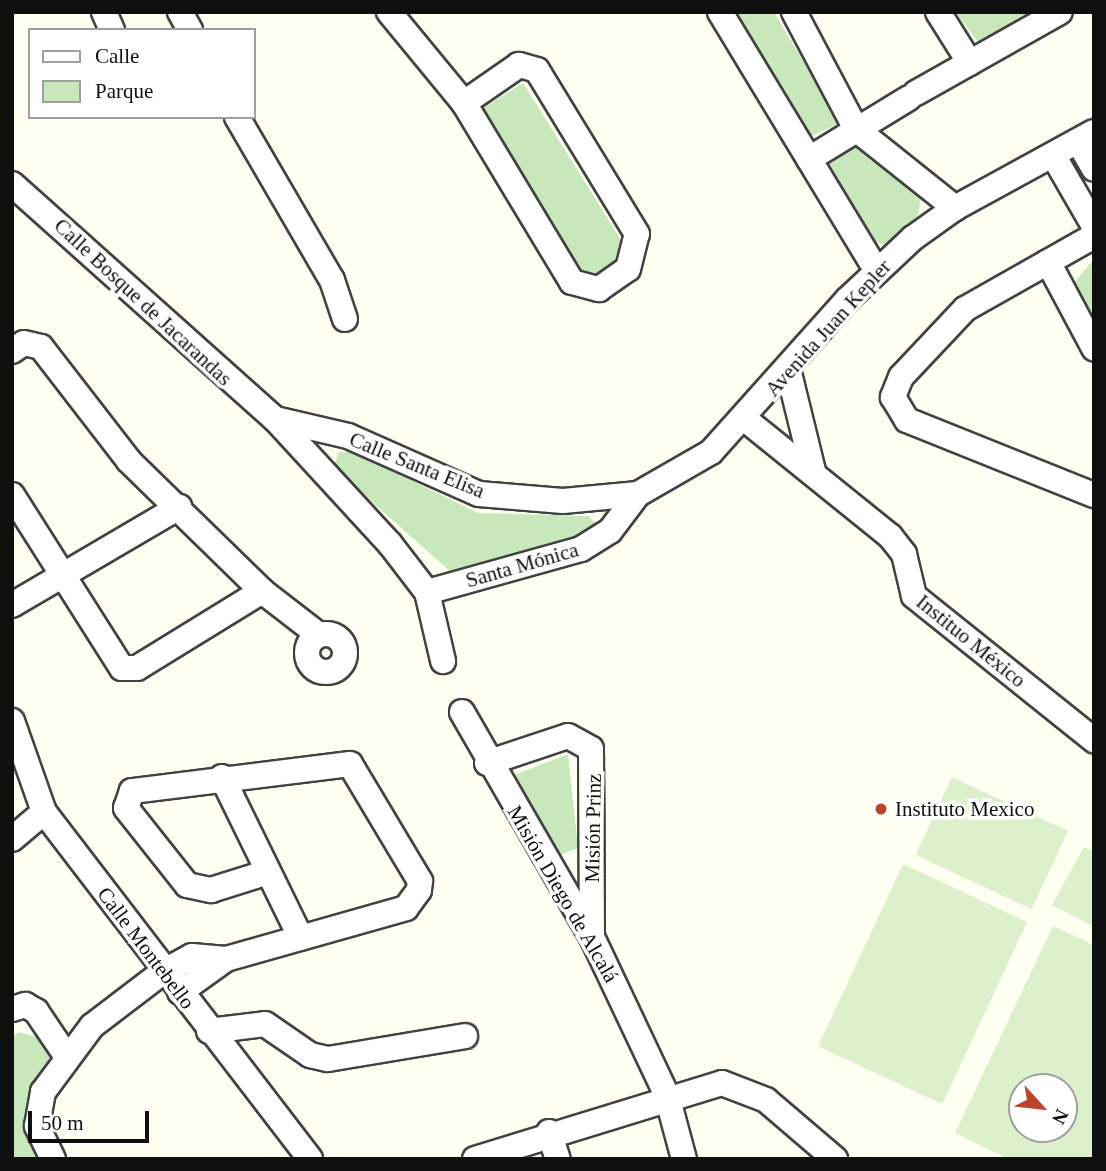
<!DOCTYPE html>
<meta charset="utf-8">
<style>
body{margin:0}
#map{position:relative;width:1106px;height:1171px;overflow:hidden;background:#fefff1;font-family:Georgia,serif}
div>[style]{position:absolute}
.green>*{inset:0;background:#c8e8bb;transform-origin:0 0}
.pitch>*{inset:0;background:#dcf0cc;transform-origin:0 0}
.roads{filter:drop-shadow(2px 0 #424242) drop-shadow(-2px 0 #424242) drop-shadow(0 2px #424242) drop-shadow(0 -2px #424242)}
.minor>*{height:24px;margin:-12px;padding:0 12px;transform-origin:12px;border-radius:12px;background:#fff}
.minor>.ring{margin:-12px;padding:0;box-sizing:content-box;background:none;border:24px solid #fff;border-radius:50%}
.dots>*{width:19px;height:19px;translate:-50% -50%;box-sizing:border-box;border:4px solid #fff;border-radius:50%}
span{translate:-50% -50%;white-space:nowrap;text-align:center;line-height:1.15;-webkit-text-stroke:7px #fff;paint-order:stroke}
.street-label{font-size:21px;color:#0f0f0f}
.poi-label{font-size:21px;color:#0f0f0f}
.left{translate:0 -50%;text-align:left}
.frame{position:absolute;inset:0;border:14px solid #0f0f0f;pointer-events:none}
.legend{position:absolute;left:28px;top:28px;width:228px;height:91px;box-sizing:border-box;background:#fff;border:2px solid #9f9f9f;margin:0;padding:9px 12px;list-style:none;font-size:21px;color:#0f0f0f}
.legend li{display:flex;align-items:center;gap:14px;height:35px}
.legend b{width:35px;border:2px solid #9f9f9f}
.north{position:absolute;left:1008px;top:1073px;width:70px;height:70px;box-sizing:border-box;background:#fff;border:2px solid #9f9f9f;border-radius:50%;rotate:117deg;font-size:19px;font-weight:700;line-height:28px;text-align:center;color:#0f0f0f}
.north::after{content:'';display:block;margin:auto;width:24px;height:32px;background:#bb442a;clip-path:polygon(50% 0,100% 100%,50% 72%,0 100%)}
.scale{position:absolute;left:28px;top:1111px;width:121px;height:32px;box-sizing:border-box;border:4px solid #0f0f0f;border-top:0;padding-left:9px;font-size:21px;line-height:24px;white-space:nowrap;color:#0f0f0f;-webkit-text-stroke:5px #fff;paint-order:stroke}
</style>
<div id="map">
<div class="green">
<i style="clip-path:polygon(731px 12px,774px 12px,840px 123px,807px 138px)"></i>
<i style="clip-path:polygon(955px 12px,1047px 12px,982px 47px)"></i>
<i style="left:523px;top:83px;width:203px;height:56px;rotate:58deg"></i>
<i style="clip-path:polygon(859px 148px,921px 196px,918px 216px,884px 245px,871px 240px,827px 166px,847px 149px)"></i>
<i style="clip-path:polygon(1094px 259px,1094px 316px,1074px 283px)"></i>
<i style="clip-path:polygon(339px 452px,353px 452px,478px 513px,589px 516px,596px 524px,590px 532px,468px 575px,451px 572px,346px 479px,334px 465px)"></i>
<i style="clip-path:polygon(568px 754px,578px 848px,555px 857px,512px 776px)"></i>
<i style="clip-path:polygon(19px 1032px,37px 1037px,52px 1057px,30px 1094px,28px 1130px,43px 1159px,12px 1159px,12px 1037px)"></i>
</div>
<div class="pitch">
<i style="left:952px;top:777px;width:128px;height:86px;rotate:25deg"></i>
<i style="clip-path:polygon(1084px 847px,1094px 852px,1094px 927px,1052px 905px)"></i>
<i style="left:903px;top:864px;width:137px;height:201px;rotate:25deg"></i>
<i style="clip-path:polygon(evenodd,1053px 926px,1094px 945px,1094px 1159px,1008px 1159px,955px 1133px,1053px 926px,1022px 1087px,1064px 1087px,1064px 1129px,1022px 1129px,1022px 1087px)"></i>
</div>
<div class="roads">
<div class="minor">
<i style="left:104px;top:12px;width:20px;rotate:66deg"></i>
<i style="left:180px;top:12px;width:21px;rotate:61deg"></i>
<i style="left:389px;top:12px;width:118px;rotate:50.5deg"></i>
<i style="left:464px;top:103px;width:209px;rotate:58.9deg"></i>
<i style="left:572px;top:282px;width:28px;rotate:15deg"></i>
<i style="left:599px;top:289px;width:35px;rotate:-35deg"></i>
<i style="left:628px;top:269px;width:36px;rotate:-76deg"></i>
<i style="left:637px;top:234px;width:192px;rotate:-121.4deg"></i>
<i style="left:537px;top:70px;width:19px;rotate:-164deg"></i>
<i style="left:519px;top:65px;width:67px;rotate:145.4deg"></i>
<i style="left:720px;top:12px;width:301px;rotate:58.8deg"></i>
<i style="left:794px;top:12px;width:132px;rotate:62.1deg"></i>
<i style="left:856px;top:129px;width:127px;rotate:38.6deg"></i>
<i style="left:938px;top:12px;width:60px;rotate:57.9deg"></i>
<i style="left:916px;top:93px;width:165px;rotate:-29.4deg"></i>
<i style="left:237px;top:117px;width:189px;rotate:59.8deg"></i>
<i style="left:332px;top:280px;width:41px;rotate:71.6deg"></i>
<i style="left:1078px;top:141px;width:32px;rotate:60deg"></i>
<i style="left:1053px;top:155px;width:82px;rotate:60deg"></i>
<i style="left:809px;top:159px;width:117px;rotate:-31.4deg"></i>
<i style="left:12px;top:184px;width:353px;rotate:41.8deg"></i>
<i style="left:275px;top:419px;width:170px;rotate:47.4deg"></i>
<i style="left:390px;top:544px;width:61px;rotate:52.4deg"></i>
<i style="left:427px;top:592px;width:71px;rotate:76.9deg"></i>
<i style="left:1094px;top:236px;width:148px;rotate:150.5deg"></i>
<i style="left:965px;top:309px;width:93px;rotate:133.3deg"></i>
<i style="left:901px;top:377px;width:22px;rotate:112deg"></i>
<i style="left:893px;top:397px;width:27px;rotate:59deg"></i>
<i style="left:907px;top:420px;width:201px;rotate:21.9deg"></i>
<i style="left:1048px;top:262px;width:98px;rotate:61.9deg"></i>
<i style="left:12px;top:351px;width:14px;rotate:-34deg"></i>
<i style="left:24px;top:343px;width:17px;rotate:13deg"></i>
<i style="left:41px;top:347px;width:144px;rotate:52.3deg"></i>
<i style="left:129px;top:461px;width:186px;rotate:44.3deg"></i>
<i style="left:262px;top:591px;width:72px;rotate:37.7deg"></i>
<i style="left:788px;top:369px;width:105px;rotate:76.2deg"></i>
<i style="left:275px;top:419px;width:75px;rotate:13.1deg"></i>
<i style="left:348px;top:436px;width:143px;rotate:23.9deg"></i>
<i style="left:479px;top:494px;width:84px;rotate:4.8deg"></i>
<i style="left:563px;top:501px;width:75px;rotate:-5.3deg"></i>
<i style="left:638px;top:494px;width:84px;rotate:-29.9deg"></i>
<i style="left:711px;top:452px;width:205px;rotate:-48.2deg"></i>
<i style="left:848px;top:299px;width:89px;rotate:-43.2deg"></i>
<i style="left:913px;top:238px;width:52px;rotate:-35.5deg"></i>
<i style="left:955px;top:208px;width:158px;rotate:-28.7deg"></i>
<i style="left:746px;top:420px;width:185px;rotate:38.9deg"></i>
<i style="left:890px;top:536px;width:23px;rotate:52deg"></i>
<i style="left:904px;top:554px;width:43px;rotate:76.6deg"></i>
<i style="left:914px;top:596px;width:231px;rotate:38.7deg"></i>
<i style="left:12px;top:495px;width:205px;rotate:57.6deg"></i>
<i style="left:122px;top:668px;width:15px"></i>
<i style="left:137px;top:668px;width:147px;rotate:-31.6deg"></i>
<i style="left:427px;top:592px;width:160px;rotate:-15.6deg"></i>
<i style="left:581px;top:549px;width:34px;rotate:-32deg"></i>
<i style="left:610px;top:531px;width:46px;rotate:-52.9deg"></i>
<i style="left:12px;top:605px;width:194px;rotate:-30.4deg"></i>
<i class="ring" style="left:307px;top:634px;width:14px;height:14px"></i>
<i style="left:462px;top:712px;width:260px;rotate:60deg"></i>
<i style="left:592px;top:937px;width:176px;rotate:64.7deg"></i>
<i style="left:667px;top:1096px;width:65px;rotate:74.9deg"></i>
<i style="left:12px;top:721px;width:96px;rotate:70.6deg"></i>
<i style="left:44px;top:812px;width:437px;rotate:52.5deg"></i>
<i style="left:487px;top:763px;width:85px;rotate:-18.4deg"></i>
<i style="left:568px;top:736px;width:26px;rotate:29deg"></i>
<i style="left:591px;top:749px;width:187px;rotate:89.7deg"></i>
<i style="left:222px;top:777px;width:179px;rotate:63.9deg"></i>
<i style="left:12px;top:839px;width:42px;rotate:-40.2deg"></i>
<i style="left:180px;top:992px;width:57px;rotate:-35.7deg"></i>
<i style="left:12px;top:1009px;width:14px;rotate:-17deg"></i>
<i style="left:25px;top:1005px;width:13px;rotate:29deg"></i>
<i style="left:36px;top:1011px;width:55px;rotate:56deg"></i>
<i style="left:209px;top:1031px;width:56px;rotate:-7.1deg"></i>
<i style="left:265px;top:1024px;width:55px;rotate:34.6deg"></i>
<i style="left:310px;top:1055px;width:18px;rotate:13deg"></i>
<i style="left:328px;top:1059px;width:139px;rotate:-9.5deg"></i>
<i style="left:549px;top:1132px;width:28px;rotate:72deg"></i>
<i style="left:53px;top:1159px;width:37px;rotate:-116deg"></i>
<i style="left:37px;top:1126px;width:35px;rotate:-80deg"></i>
<i style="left:43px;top:1092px;width:82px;rotate:-53.4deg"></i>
<i style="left:92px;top:1026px;width:89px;rotate:-37.3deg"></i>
<i style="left:163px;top:972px;width:33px;rotate:-29deg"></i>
<i style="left:192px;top:956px;width:34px;rotate:5deg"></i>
<i style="left:226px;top:959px;width:187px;rotate:-15.8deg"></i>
<i style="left:406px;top:908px;width:22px;rotate:-54deg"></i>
<i style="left:419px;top:890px;width:9px;rotate:-84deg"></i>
<i style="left:420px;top:881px;width:136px;rotate:-120.9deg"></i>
<i style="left:350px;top:764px;width:220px;rotate:172.9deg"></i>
<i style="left:132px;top:791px;width:18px;rotate:109deg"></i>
<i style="left:126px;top:808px;width:98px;rotate:51.6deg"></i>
<i style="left:187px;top:885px;width:25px;rotate:12deg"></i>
<i style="left:211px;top:890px;width:60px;rotate:-17.5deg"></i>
<i style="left:475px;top:1159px;width:258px;rotate:-17.1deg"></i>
<i style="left:722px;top:1083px;width:47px;rotate:21.1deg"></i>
<i style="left:766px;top:1100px;width:91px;rotate:40.5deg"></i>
</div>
</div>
<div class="dots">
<i style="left:881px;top:809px;background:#bb442a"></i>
</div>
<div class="street-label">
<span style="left:143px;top:302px;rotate:43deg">Calle Bosque de Jacarandas</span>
<span style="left:828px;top:328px;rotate:-48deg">Avenida Juan Kepler</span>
<span style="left:417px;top:465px;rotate:22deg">Calle Santa Elisa</span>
<span style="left:522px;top:565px;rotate:-16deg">Santa Mónica</span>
<span style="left:971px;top:641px;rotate:39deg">Instituo México</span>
<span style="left:593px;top:828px;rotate:-89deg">Misión Prinz</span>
<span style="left:563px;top:894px;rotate:60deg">Misión Diego de Alcalá</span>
<span style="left:146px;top:948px;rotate:53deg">Calle Montebello</span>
</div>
<div class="poi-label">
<span class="left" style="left:895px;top:809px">Instituto Mexico</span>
</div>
<div class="frame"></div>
<ul class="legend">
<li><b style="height:9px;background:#fff"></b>Calle</li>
<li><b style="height:19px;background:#c8e8bb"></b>Parque</li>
</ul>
<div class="north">N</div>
<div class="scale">50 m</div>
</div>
